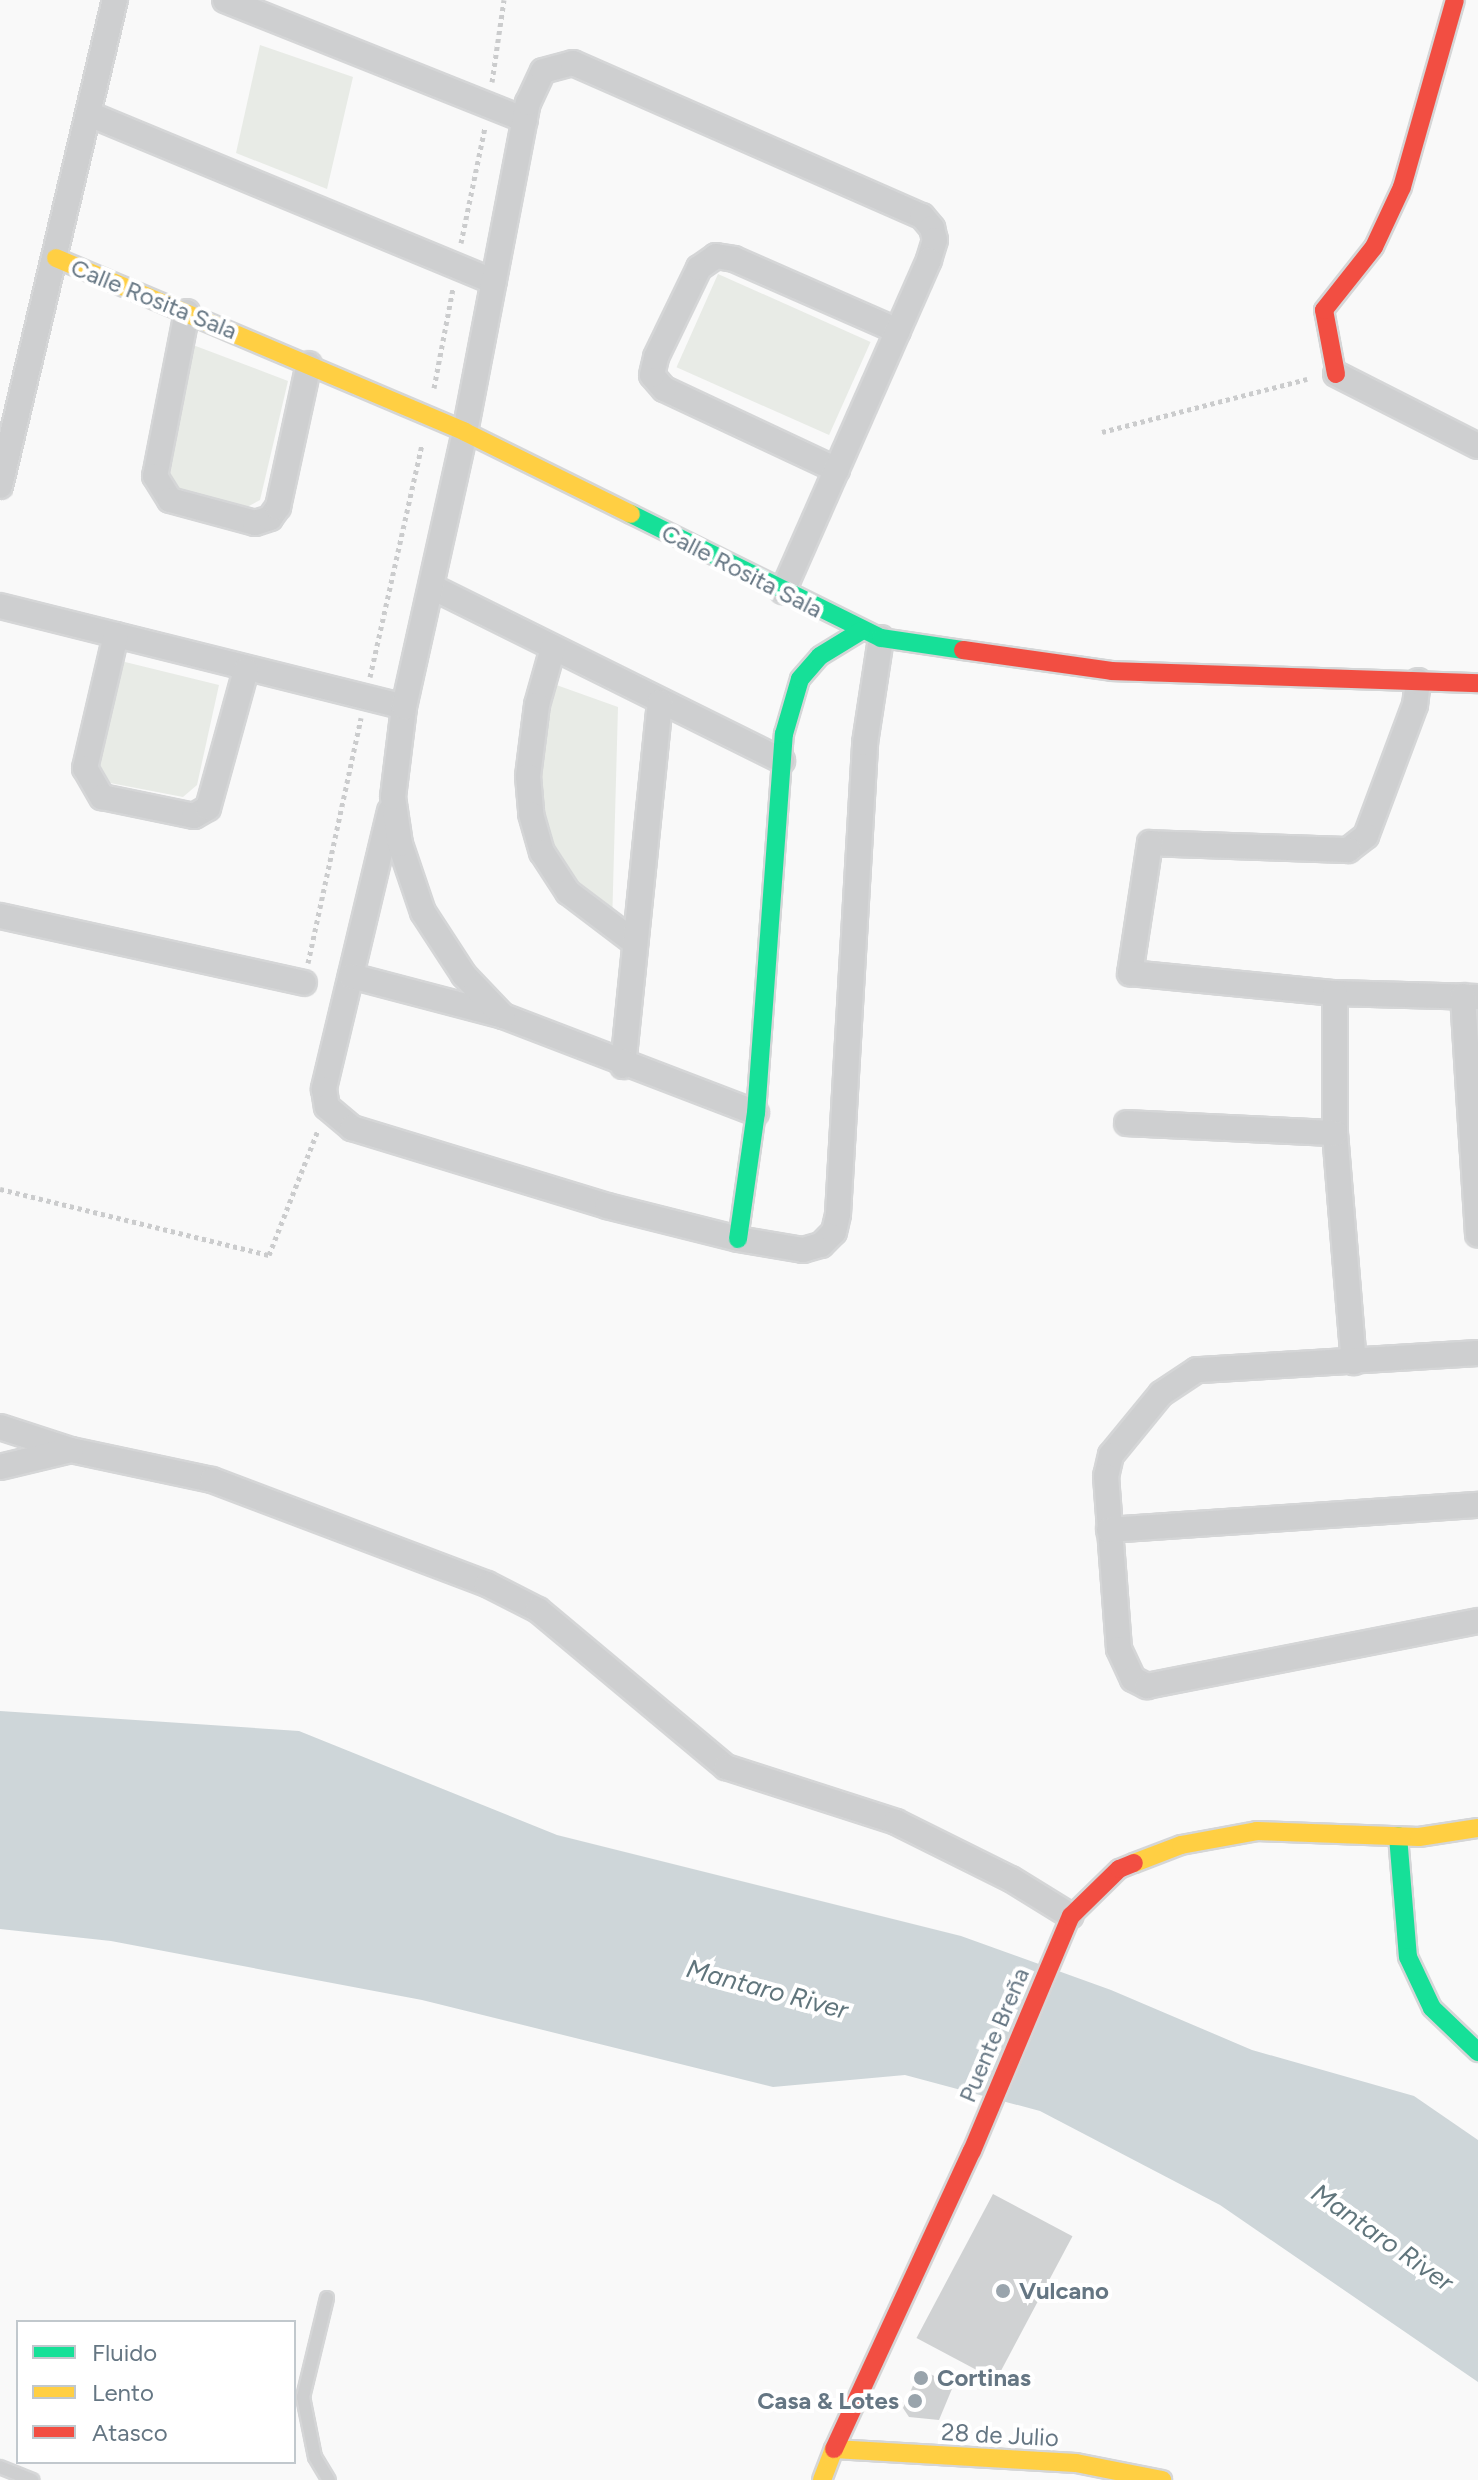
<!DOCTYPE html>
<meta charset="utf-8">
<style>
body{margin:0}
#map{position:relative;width:1478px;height:2480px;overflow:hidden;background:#f9f9f9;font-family:Figtree,sans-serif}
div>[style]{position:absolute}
.green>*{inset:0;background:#e8ebe6;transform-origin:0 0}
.water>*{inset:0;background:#ced6d9}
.building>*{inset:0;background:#d0d2d3;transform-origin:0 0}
.path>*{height:5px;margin-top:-2.5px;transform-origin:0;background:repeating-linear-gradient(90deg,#cbcccd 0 4px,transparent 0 8px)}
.roads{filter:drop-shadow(2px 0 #d5d6d7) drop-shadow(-2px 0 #d5d6d7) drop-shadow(0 2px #d5d6d7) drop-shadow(0 -2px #d5d6d7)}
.lane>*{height:12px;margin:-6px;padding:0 6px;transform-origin:6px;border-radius:6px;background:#cecfd0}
.street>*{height:24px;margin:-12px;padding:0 12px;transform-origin:12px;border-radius:12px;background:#cecfd0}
.fast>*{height:18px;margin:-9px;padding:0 9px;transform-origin:9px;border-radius:9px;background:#16e098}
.slow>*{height:18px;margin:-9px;padding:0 9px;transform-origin:9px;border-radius:9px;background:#ffcf43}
.jam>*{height:18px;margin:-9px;padding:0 9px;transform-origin:9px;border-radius:9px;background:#f24e42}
.dots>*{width:22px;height:22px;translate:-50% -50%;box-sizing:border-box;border:4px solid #fff;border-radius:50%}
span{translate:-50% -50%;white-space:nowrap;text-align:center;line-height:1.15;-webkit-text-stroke:8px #fff;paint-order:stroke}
.street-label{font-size:24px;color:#657683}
.poi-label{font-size:24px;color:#657683;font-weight:700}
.left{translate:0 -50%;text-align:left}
.right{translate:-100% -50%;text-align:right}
.water-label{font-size:26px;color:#60757c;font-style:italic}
.legend{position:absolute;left:16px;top:2320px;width:280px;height:144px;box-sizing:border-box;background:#fff;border:2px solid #c1c8cd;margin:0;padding:10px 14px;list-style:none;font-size:24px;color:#657683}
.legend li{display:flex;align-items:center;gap:16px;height:40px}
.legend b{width:40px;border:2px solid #c1c8cd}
</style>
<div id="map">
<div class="green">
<i style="clip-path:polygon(260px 45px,353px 77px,327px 189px,236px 153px)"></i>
<i style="left:718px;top:274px;width:167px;height:102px;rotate:24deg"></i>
<i style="clip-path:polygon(193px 345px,288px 381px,260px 500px,247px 507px,169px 488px,161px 477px)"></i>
<i style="clip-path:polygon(121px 661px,219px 685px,197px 785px,183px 797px,105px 782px,93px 767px)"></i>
<i style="clip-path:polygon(548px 682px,618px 707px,612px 925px,568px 883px,539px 835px,532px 785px)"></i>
</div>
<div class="water">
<i style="clip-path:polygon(0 1711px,299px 1731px,557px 1835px,961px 1936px,1111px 1990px,1252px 2050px,1414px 2096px,1478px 2140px,1478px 2382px,1220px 2205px,1040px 2111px,905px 2075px,773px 2087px,422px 2000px,111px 1941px,0 1929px)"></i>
</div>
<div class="building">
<i style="left:993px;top:2194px;width:90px;height:163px;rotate:28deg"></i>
<i style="clip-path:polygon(920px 2370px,954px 2384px,939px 2420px,909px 2417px,903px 2408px)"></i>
</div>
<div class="path">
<i style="left:492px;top:82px;width:83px;rotate:-81.7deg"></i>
<i style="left:461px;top:243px;width:118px;rotate:-78.3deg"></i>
<i style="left:434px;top:388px;width:102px;rotate:-79.2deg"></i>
<i style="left:1102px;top:432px;width:212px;rotate:-14.5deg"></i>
<i style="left:370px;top:677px;width:238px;rotate:-77.4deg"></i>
<i style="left:308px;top:963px;width:251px;rotate:-77.8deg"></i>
<i style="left:0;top:1189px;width:277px;rotate:13.8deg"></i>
<i style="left:269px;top:1255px;width:134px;rotate:-68.6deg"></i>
</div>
<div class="roads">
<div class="lane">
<i style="left:327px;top:2298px;width:102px;rotate:103.6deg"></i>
<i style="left:303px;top:2397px;width:61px;rotate:78.7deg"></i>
<i style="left:315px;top:2457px;width:27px;rotate:59deg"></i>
<i style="left:0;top:2467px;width:35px;rotate:22deg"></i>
</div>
<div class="street">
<i style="left:225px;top:0;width:323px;rotate:21.8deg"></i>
<i style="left:89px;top:114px;width:438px;rotate:22.5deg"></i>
<i style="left:187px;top:312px;width:167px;rotate:101deg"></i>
<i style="left:155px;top:476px;width:28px;rotate:58deg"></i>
<i style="left:170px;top:500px;width:88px;rotate:15.1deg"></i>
<i style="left:255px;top:523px;width:16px;rotate:-18deg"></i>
<i style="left:270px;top:518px;width:14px;rotate:-54deg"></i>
<i style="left:278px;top:507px;width:146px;rotate:-77.8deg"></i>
<i style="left:1336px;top:374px;width:159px;rotate:26.9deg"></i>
<i style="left:837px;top:470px;width:191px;rotate:-154.9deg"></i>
<i style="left:664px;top:389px;width:18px;rotate:-131deg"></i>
<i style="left:652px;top:375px;width:18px;rotate:-77deg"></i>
<i style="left:656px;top:357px;width:99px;rotate:-64.2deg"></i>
<i style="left:699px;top:268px;width:21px;rotate:-35deg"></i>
<i style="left:716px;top:256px;width:18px;rotate:9deg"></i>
<i style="left:734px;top:259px;width:179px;rotate:23.7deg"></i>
<i style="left:0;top:486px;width:499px;rotate:-76.7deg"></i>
<i style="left:432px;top:587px;width:391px;rotate:26.4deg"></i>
<i style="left:0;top:606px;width:416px;rotate:14deg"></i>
<i style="left:116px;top:635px;width:137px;rotate:103.1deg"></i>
<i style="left:85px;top:768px;width:34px;rotate:60deg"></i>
<i style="left:102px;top:797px;width:94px;rotate:11.7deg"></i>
<i style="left:194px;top:816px;width:16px;rotate:-30deg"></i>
<i style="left:208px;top:808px;width:143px;rotate:-74.6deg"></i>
<i style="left:553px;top:648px;width:59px;rotate:105.7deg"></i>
<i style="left:537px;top:705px;width:72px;rotate:97.2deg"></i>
<i style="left:528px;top:776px;width:38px;rotate:85deg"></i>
<i style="left:531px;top:814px;width:40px;rotate:74deg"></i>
<i style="left:542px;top:852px;width:48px;rotate:57deg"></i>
<i style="left:568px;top:892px;width:83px;rotate:37.1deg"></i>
<i style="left:1418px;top:681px;width:24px;rotate:97deg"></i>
<i style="left:1415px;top:705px;width:140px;rotate:110.5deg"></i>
<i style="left:1366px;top:836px;width:23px;rotate:142deg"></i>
<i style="left:1348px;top:850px;width:198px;rotate:-178deg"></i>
<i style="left:1150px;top:843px;width:132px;rotate:98.7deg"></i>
<i style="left:1130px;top:973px;width:206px;rotate:5.6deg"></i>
<i style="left:1335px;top:993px;width:143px;rotate:1.6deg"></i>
<i style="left:390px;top:811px;width:286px;rotate:103.4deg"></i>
<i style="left:324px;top:1089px;width:18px;rotate:81deg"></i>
<i style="left:327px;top:1107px;width:33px;rotate:40deg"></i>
<i style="left:352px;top:1128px;width:267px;rotate:17deg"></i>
<i style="left:607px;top:1206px;width:135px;rotate:14.1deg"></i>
<i style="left:738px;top:1239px;width:66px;rotate:9.6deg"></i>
<i style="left:803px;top:1250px;width:19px;rotate:-16deg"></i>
<i style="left:821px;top:1245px;width:18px;rotate:-45deg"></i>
<i style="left:834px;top:1232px;width:18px;rotate:-77deg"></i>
<i style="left:838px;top:1214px;width:472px;rotate:-86.7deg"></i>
<i style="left:865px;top:743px;width:106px;rotate:-81.3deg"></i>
<i style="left:0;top:916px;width:311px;rotate:12.4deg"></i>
<i style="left:351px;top:976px;width:157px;rotate:14.7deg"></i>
<i style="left:1335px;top:993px;width:140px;rotate:90deg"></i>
<i style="left:1335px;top:1133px;width:230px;rotate:85.3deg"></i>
<i style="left:1463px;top:996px;width:239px;rotate:86.4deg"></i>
<i style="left:623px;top:1066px;width:366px;rotate:-84.2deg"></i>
<i style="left:756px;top:1113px;width:271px;rotate:-159deg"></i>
<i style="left:503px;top:1016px;width:57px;rotate:-133.6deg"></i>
<i style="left:464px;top:975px;width:75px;rotate:-123.1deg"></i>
<i style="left:423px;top:912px;width:72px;rotate:-108.7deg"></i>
<i style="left:400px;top:844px;width:48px;rotate:-98.5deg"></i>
<i style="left:393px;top:797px;width:91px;rotate:-83deg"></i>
<i style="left:404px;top:707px;width:282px;rotate:-77.5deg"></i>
<i style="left:465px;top:432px;width:335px;rotate:-79.2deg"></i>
<i style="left:528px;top:103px;width:35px;rotate:-65deg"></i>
<i style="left:543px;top:71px;width:31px;rotate:-15deg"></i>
<i style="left:573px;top:63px;width:381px;rotate:23.7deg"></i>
<i style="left:922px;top:216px;width:16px;rotate:50deg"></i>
<i style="left:932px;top:228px;width:12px;rotate:76deg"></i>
<i style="left:935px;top:240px;width:21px;rotate:107deg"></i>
<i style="left:929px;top:260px;width:362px;rotate:113.8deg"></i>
<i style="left:1127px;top:1123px;width:208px;rotate:2.8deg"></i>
<i style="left:1478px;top:1353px;width:282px;rotate:176.5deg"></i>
<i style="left:1197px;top:1370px;width:43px;rotate:146.3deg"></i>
<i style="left:1161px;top:1394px;width:79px;rotate:129.3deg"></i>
<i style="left:1111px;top:1455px;width:22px;rotate:103deg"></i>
<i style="left:1106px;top:1476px;width:173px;rotate:85.7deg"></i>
<i style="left:1119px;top:1649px;width:33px;rotate:65deg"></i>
<i style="left:1133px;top:1679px;width:16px;rotate:27deg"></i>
<i style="left:1147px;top:1686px;width:337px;rotate:-11.1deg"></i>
<i style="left:0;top:1427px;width:75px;rotate:17.9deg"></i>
<i style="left:71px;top:1450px;width:144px;rotate:12deg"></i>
<i style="left:212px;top:1480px;width:294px;rotate:20.7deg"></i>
<i style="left:487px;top:1584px;width:57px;rotate:27deg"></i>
<i style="left:538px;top:1610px;width:245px;rotate:39.9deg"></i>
<i style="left:726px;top:1767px;width:179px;rotate:17.9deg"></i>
<i style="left:896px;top:1822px;width:128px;rotate:26.4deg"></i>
<i style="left:1011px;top:1879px;width:70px;rotate:31.7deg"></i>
<i style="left:0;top:1467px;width:73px;rotate:-13.5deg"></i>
<i style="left:1109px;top:1530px;width:370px;rotate:-3.9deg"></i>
</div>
<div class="fast">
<i style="left:631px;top:514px;width:279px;rotate:26.4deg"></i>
<i style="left:881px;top:638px;width:83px;rotate:8.3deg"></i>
<i style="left:738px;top:1239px;width:127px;rotate:-81.9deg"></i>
<i style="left:756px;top:1113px;width:380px;rotate:-85.8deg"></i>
<i style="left:784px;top:734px;width:57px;rotate:-73.8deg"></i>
<i style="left:800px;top:679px;width:30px;rotate:-49deg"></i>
<i style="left:820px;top:656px;width:48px;rotate:-31.4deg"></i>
<i style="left:1398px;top:1836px;width:121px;rotate:85.3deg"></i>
<i style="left:1408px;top:1957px;width:56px;rotate:64.8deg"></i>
<i style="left:1432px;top:2008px;width:64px;rotate:43.7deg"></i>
</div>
<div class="slow">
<i style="left:56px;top:258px;width:444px;rotate:23deg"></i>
<i style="left:465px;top:432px;width:185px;rotate:26.3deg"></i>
<i style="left:1134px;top:1863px;width:50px;rotate:-21deg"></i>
<i style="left:1181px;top:1845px;width:77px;rotate:-10.4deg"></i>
<i style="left:1257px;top:1831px;width:162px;rotate:2.1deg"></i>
<i style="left:1419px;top:1837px;width:60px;rotate:-8.7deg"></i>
<i style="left:822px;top:2480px;width:33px;rotate:-69deg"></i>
<i style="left:834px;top:2449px;width:242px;rotate:3.3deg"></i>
<i style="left:1076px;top:2463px;width:88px;rotate:11.2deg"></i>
</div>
<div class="jam">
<i style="left:1336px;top:374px;width:65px;rotate:-100.6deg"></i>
<i style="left:1324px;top:310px;width:80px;rotate:-51.6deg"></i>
<i style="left:1374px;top:247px;width:66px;rotate:-65deg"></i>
<i style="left:1402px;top:187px;width:194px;rotate:-74.2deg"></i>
<i style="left:963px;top:650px;width:150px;rotate:8deg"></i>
<i style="left:1112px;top:671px;width:366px;rotate:1.9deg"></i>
<i style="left:834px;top:2449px;width:328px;rotate:-65.2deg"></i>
<i style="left:972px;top:2151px;width:255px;rotate:-67.2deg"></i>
<i style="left:1071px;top:1916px;width:67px;rotate:-44.4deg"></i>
<i style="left:1119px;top:1869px;width:16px;rotate:-22deg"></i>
</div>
</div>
<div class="dots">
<i style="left:1003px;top:2291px;background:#99a4ac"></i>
<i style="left:921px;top:2378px;background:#99a4ac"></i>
<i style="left:915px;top:2401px;background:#99a4ac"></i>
</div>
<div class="street-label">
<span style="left:154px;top:299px;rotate:22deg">Calle Rosita Sala</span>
<span style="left:742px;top:571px;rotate:27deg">Calle Rosita Sala</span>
<span style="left:994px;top:2035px;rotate:-67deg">Puente Breña</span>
<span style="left:1000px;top:2435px;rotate:3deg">28 de Julio</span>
</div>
<div class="poi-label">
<span class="left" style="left:1019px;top:2291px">Vulcano</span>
<span class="left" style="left:937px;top:2378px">Cortinas</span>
<span class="right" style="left:899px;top:2401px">Casa &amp; Lotes</span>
</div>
<div class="water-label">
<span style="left:767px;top:1990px;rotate:15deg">Mantaro River</span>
<span style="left:1382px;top:2238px;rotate:35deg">Mantaro River</span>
</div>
<ul class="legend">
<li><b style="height:10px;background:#16e098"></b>Fluido</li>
<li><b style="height:10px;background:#ffcf43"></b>Lento</li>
<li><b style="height:10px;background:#f24e42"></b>Atasco</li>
</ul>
</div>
